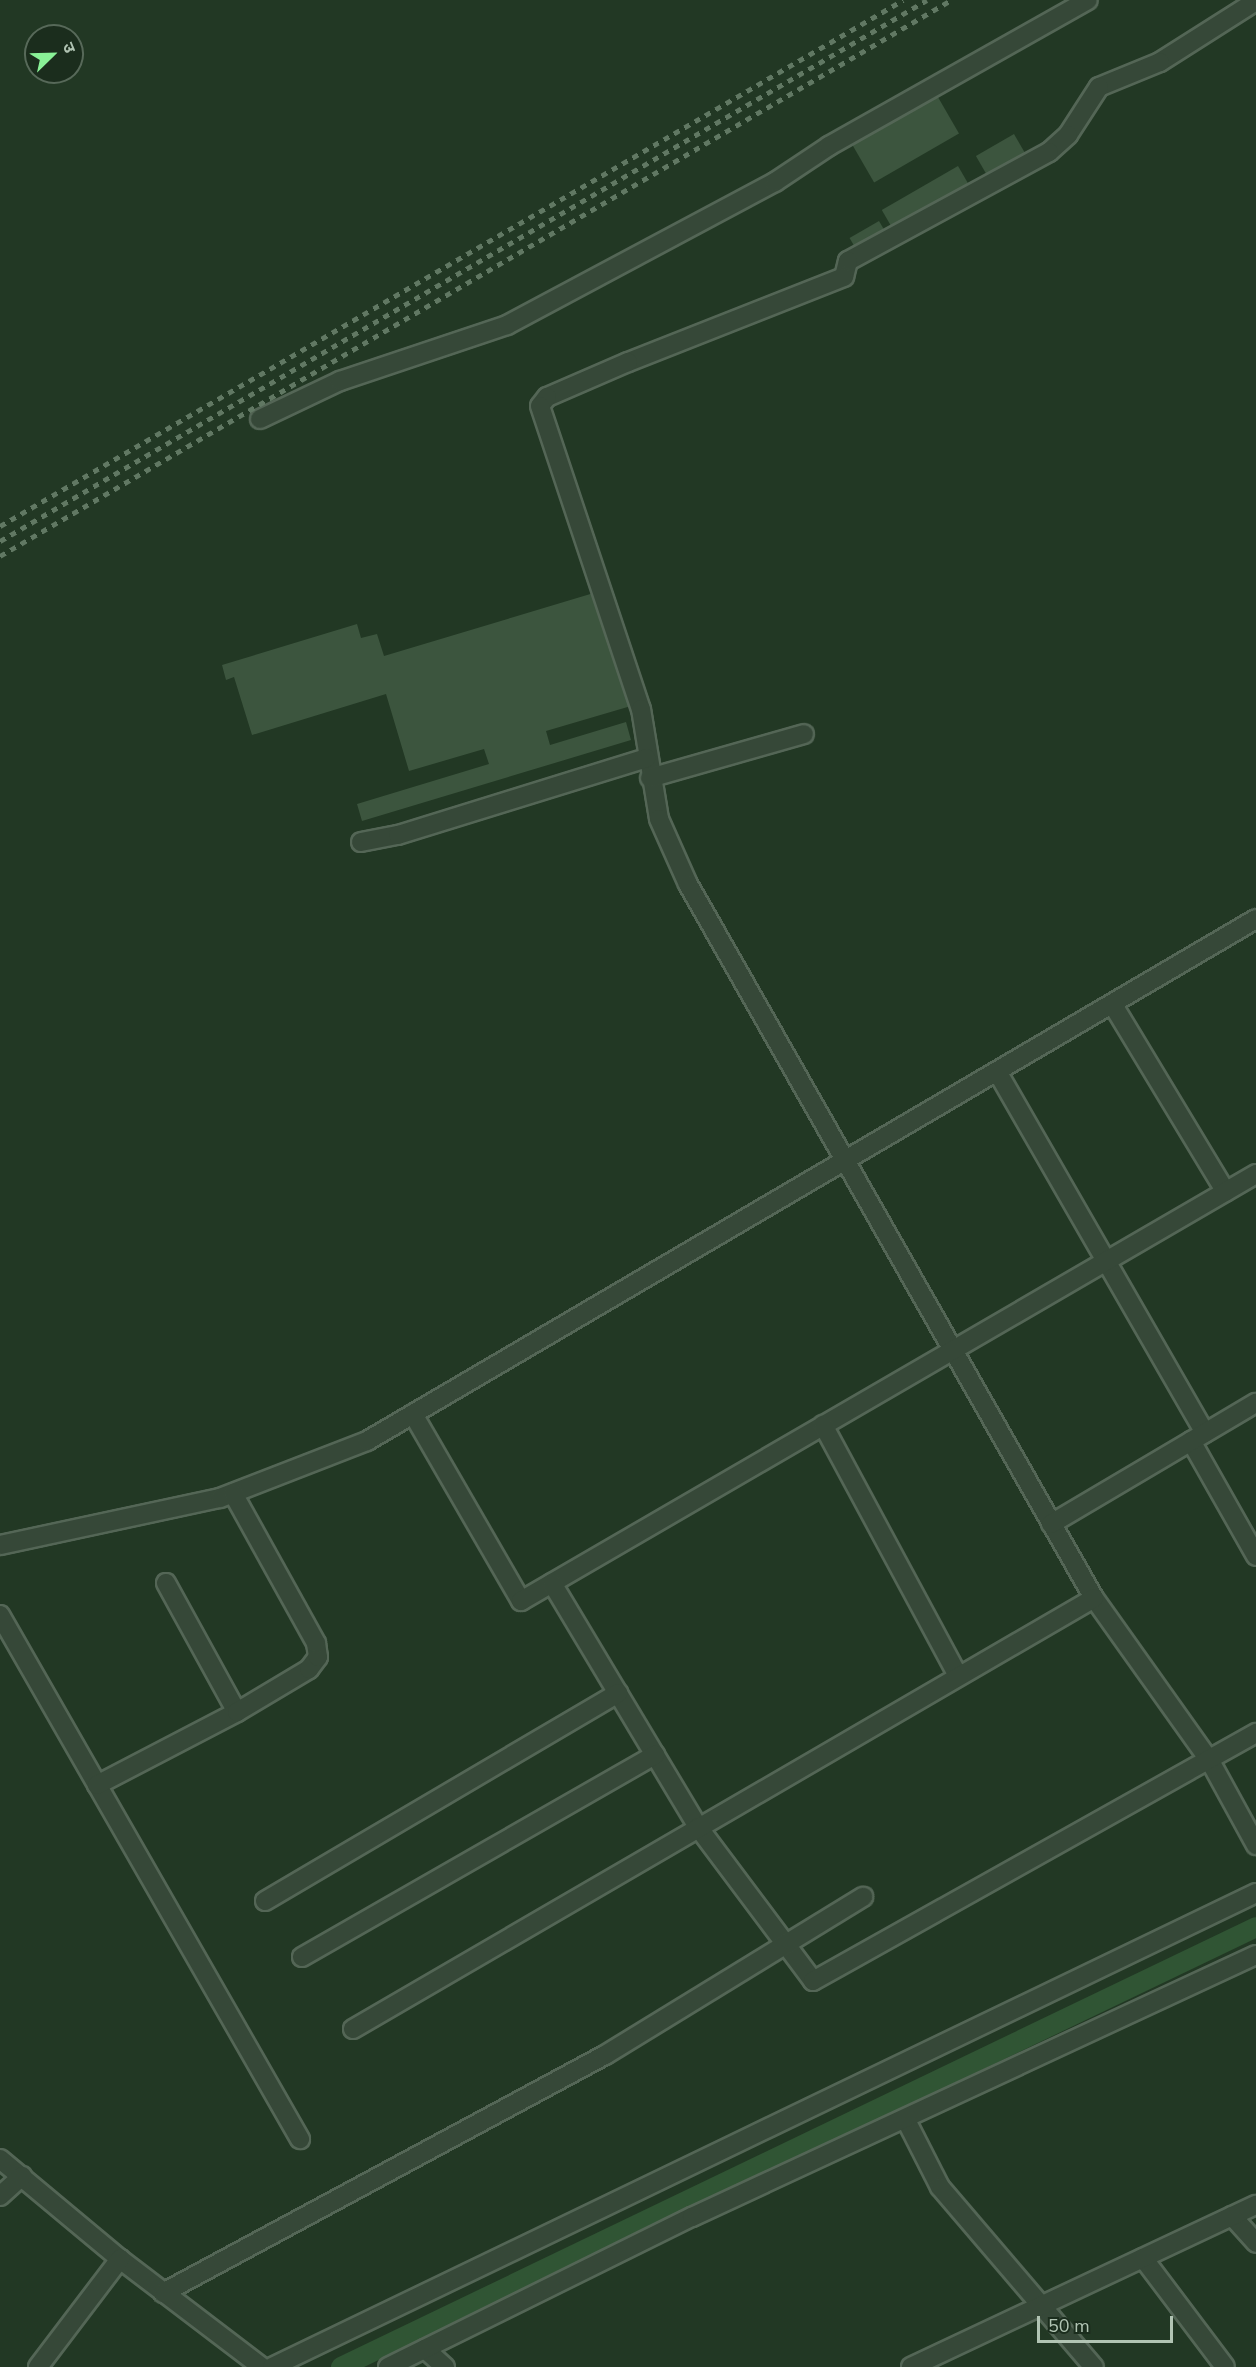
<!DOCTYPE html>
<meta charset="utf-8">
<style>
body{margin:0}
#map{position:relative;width:1256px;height:2367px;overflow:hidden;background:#223824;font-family:"Nunito Sans","Noto Sans Devanagari",sans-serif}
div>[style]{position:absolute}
.canal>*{height:20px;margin:-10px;padding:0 10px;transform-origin:10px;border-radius:10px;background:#305534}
.building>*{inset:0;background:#3c553e;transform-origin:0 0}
.roads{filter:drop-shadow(2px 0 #546656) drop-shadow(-2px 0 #546656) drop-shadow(0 2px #546656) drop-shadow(0 -2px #546656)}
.minor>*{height:18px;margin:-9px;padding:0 9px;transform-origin:9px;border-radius:9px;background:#364838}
.rail>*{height:4.5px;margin-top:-2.25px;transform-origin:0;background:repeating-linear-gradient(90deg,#617863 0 6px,transparent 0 12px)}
span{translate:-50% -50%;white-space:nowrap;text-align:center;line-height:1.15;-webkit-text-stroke:6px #1b2d1d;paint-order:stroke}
.north{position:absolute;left:24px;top:24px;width:60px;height:60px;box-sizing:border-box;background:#1b2d1d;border:2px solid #576959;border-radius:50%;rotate:67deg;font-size:16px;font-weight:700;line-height:24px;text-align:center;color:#b1c4b3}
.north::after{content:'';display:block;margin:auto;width:21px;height:27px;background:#89f197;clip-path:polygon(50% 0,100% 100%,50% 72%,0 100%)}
.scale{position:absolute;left:1037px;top:2316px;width:136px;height:27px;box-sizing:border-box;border:3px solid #b1c4b3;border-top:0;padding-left:8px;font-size:18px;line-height:21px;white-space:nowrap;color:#b1c4b3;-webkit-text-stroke:4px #1b2d1d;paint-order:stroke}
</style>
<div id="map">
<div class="canal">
<i style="left:341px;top:2367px;width:1015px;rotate:-25.68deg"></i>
</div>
<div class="building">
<i style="left:935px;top:92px;width:48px;height:98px;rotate:60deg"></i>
<i style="left:1014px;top:134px;width:22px;height:44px;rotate:60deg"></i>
<i style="left:958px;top:166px;width:24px;height:88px;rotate:60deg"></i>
<i style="left:879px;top:221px;width:14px;height:34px;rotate:60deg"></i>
<i style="clip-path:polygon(597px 592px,631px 706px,546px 731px,550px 745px,626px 722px,631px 740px,362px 821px,357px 804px,489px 764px,484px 749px,409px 771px,386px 694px,252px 735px,234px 677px,226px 680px,222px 665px,357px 624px,361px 638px,377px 634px,384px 656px)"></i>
</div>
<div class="roads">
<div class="minor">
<i style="left:1256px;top:1px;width:114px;rotate:147.6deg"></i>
<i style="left:1160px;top:62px;width:66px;rotate:157.7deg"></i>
<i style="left:1099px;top:87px;width:57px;rotate:122.9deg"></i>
<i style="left:1068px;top:135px;width:25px;rotate:138deg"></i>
<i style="left:1049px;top:152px;width:229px;rotate:151.5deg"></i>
<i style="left:848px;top:261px;width:16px;rotate:104deg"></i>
<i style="left:844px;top:277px;width:232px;rotate:158.5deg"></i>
<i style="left:628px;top:362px;width:88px;rotate:156.6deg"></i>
<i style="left:547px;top:397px;width:11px;rotate:128deg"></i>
<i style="left:540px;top:406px;width:319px;rotate:71.6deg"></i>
<i style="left:641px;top:709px;width:111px;rotate:80.7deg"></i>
<i style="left:659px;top:819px;width:71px;rotate:66deg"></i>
<i style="left:688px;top:884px;width:821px;rotate:60.38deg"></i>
<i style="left:1094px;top:1598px;width:200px;rotate:54.6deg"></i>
<i style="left:1210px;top:1761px;width:96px;rotate:61.3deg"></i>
<i style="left:260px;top:419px;width:89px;rotate:-25.4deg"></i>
<i style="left:340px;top:381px;width:176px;rotate:-18.5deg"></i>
<i style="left:507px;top:325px;width:304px;rotate:-28.1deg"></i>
<i style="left:775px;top:182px;width:65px;rotate:-33.7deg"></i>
<i style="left:829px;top:146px;width:297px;rotate:-29.4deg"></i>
<i style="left:650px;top:778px;width:160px;rotate:-15.9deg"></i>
<i style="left:361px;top:842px;width:38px;rotate:-11deg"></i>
<i style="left:398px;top:835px;width:260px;rotate:-17.2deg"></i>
<i style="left:1113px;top:1005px;width:218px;rotate:58.9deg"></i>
<i style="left:998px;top:1073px;width:415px;rotate:60.1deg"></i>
<i style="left:413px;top:1414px;width:216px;rotate:60deg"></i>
<i style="left:521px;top:1601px;width:850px;rotate:-30.15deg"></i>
<i style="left:823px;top:1425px;width:285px;rotate:61.7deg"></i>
<i style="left:1191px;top:1441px;width:132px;rotate:60.5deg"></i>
<i style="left:1051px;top:1524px;width:238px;rotate:-30.6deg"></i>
<i style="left:0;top:1545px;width:225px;rotate:-12.1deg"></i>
<i style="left:220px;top:1498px;width:158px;rotate:-21.2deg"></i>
<i style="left:367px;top:1441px;width:1031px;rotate:-30.42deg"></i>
<i style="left:166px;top:1583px;width:147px;rotate:61.2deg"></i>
<i style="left:552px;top:1583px;width:284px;rotate:59.1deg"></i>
<i style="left:698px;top:1827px;width:192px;rotate:53.2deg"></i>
<i style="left:813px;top:1981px;width:508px;rotate:-29.24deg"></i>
<i style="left:0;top:1615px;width:604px;rotate:60.21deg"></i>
<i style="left:97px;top:1785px;width:158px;rotate:-27.5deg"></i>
<i style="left:237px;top:1712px;width:84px;rotate:-30.8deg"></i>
<i style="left:309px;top:1669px;width:15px;rotate:-53deg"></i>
<i style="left:318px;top:1657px;width:14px;rotate:-98deg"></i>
<i style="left:316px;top:1643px;width:171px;rotate:-119deg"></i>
<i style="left:265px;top:1901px;width:410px;rotate:-30.5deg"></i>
<i style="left:302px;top:1957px;width:407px;rotate:-29.8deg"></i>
<i style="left:353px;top:2029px;width:857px;rotate:-30.18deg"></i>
<i style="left:906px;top:2120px;width:75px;rotate:63.1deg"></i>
<i style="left:940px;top:2187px;width:237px;rotate:49.5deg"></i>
<i style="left:0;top:2159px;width:156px;rotate:39.8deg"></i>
<i style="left:120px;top:2259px;width:178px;rotate:37.3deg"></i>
<i style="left:0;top:2196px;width:30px;rotate:-42deg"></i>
<i style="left:1232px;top:2216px;width:36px;rotate:48deg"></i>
<i style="left:1143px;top:2258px;width:136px;rotate:53deg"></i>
<i style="left:163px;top:2293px;width:502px;rotate:-28.3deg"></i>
<i style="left:605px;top:2055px;width:303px;rotate:-31.5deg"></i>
<i style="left:425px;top:2349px;width:27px;rotate:42deg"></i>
<i style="left:38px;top:2367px;width:136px;rotate:-52.8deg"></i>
<i style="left:272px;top:2367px;width:1092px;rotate:-25.72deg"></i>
<i style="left:388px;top:2367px;width:339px;rotate:-26.3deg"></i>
<i style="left:692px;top:2217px;width:622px;rotate:-24.92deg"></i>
<i style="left:911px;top:2367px;width:381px;rotate:-25.2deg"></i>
</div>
</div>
<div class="rail">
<i style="left:0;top:526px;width:1045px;rotate:-30.22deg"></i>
<i style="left:0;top:541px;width:1073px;rotate:-30.27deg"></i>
<i style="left:0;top:556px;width:1102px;rotate:-30.31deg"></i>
</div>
<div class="north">उ</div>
<div class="scale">50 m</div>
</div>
